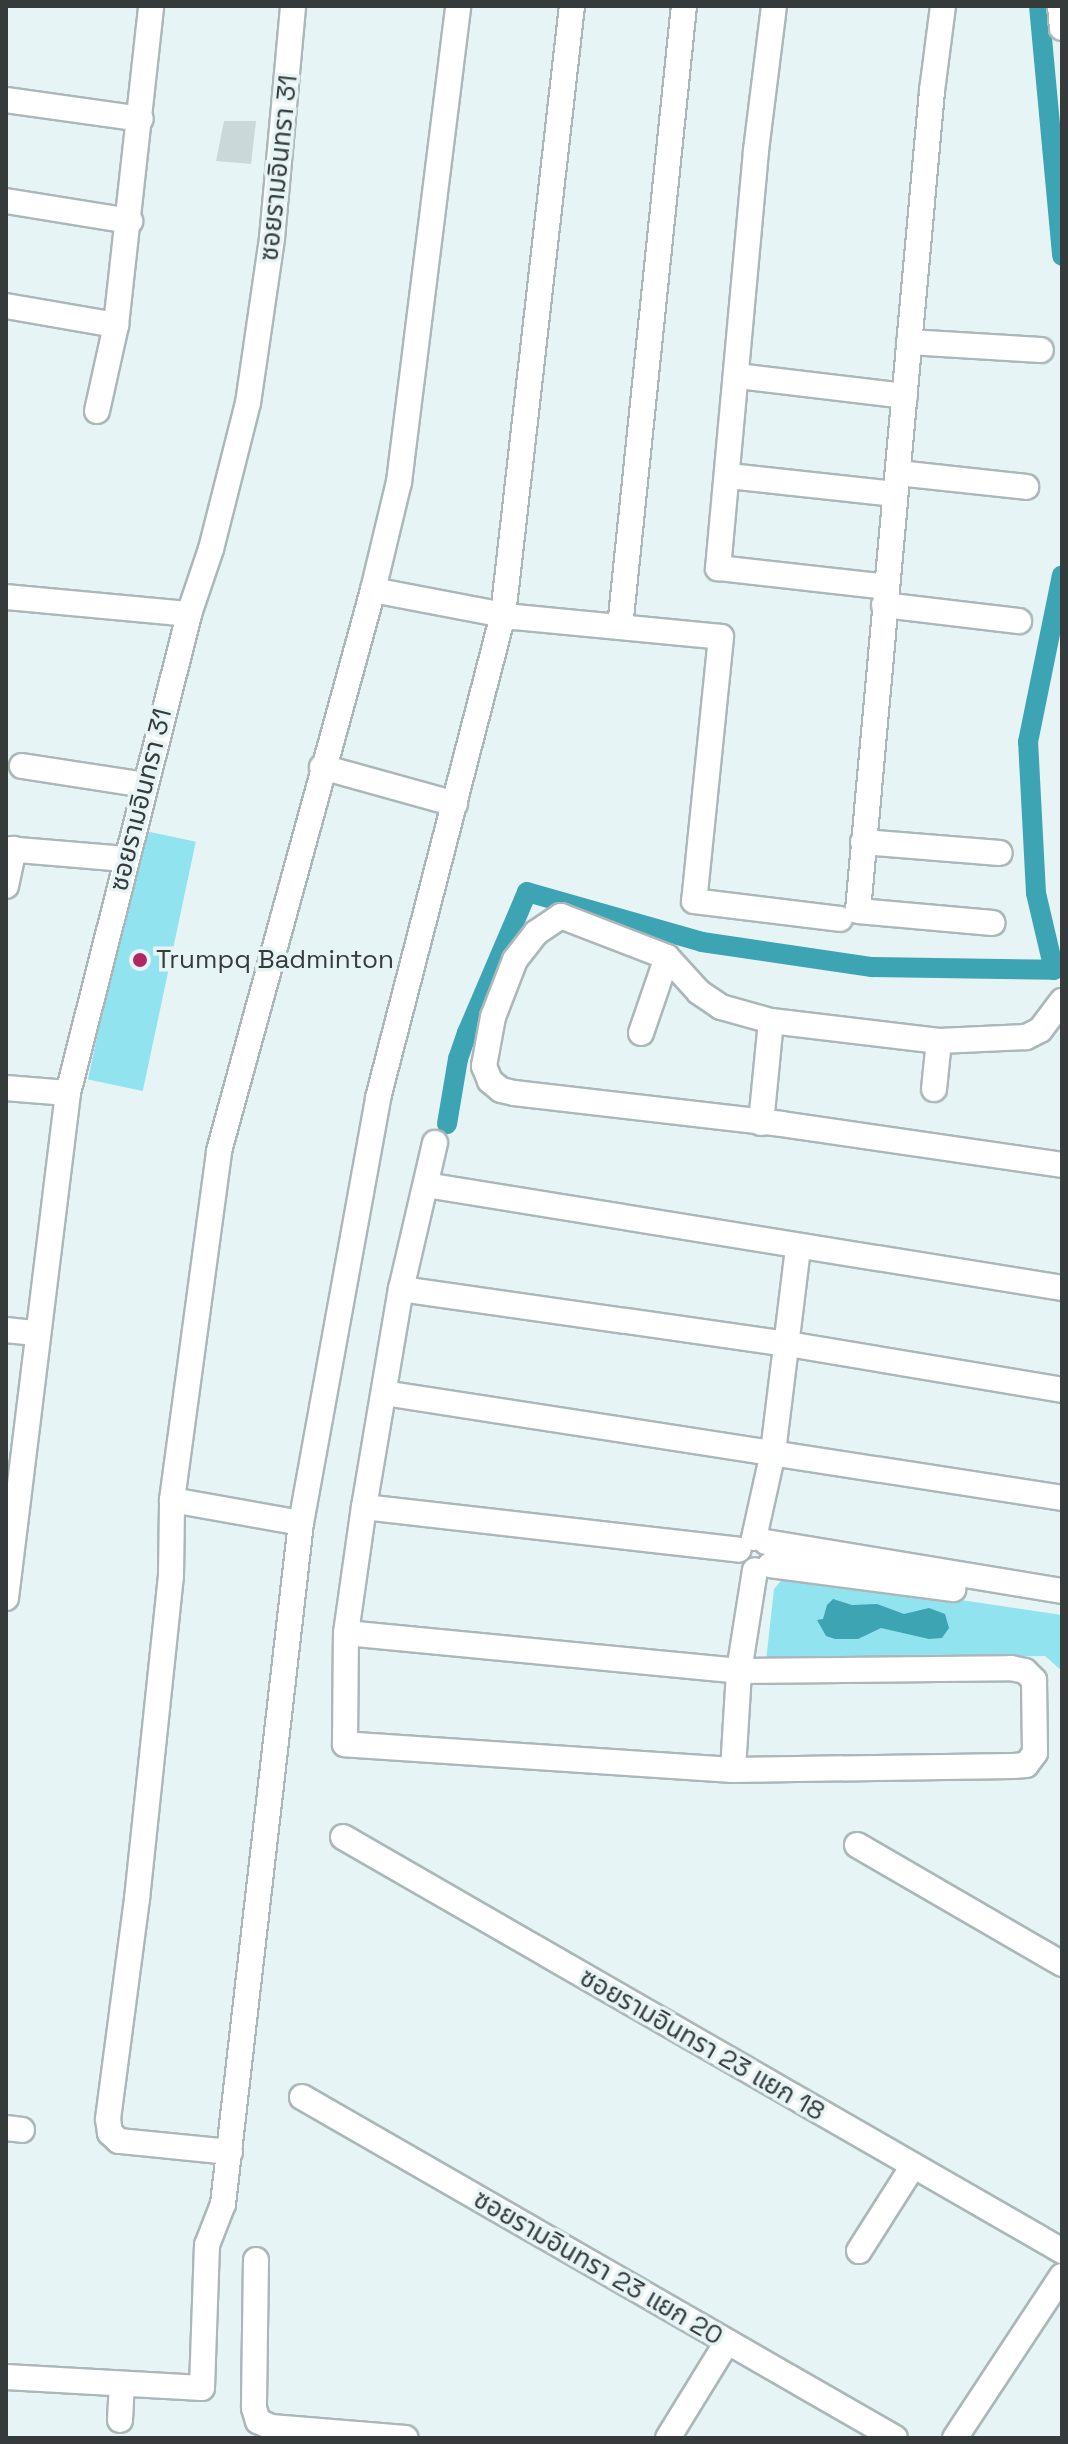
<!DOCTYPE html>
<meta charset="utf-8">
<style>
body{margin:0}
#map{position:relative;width:1068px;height:2444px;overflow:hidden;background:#e7f4f6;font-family:"Space Grotesk","Noto Sans Thai",sans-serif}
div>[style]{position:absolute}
.green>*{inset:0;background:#91e3f0;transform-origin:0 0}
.water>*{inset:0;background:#3ca4b3}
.canal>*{height:20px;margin:-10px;padding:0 10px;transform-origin:10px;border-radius:10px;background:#3ca4b3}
.building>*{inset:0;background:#cbd8da}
.roads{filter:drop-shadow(2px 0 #abb7b9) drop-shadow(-2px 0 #abb7b9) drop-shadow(0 2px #abb7b9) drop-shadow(0 -2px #abb7b9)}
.minor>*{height:24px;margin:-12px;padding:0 12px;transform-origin:12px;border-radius:12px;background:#fff}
.dots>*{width:22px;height:22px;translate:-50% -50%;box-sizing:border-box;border:4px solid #e7f4f6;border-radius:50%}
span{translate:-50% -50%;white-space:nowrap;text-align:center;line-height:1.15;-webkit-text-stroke:7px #e7f4f6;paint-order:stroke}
.street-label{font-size:26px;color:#353a3b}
.poi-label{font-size:26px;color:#353a3b}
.left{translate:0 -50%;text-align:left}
.frame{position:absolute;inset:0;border:8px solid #353a3b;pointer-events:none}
</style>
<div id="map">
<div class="green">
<i style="left:141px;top:830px;width:56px;height:255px;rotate:12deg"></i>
<i style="clip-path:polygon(787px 1574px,1062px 1615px,1062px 1671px,1045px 1656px,766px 1661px,774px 1589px)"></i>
</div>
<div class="water">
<i style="clip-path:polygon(833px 1599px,852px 1605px,877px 1604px,904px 1614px,929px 1608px,945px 1614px,949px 1628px,942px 1638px,929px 1639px,881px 1628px,858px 1639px,835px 1639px,826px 1636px,817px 1620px,823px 1619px,827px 1605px)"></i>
</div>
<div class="canal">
<i style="left:1039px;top:6px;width:251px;rotate:84.7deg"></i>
<i style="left:447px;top:1124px;width:66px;rotate:-80.4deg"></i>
<i style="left:458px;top:1059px;width:28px;rotate:-71deg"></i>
<i style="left:467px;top:1033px;width:153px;rotate:-66.9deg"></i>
<i style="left:527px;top:892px;width:182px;rotate:15.9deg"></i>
<i style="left:702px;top:942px;width:172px;rotate:8.4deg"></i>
<i style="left:872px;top:967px;width:182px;rotate:0.9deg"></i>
<i style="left:1054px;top:970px;width:79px;rotate:-103.2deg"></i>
<i style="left:1036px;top:893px;width:151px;rotate:-93deg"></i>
<i style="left:1028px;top:742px;width:170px;rotate:-78.5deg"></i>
</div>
<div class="building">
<i style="clip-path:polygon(224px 121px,256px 121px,251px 164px,216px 161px)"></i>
</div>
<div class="roads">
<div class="minor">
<i style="left:774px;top:6px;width:146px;rotate:97.1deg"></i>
<i style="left:756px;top:151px;width:419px;rotate:95.2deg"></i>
<i style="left:718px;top:568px;width:170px;rotate:6.4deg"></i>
<i style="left:943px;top:6px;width:86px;rotate:97.4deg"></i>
<i style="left:932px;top:91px;width:823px;rotate:95.16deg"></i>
<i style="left:858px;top:911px;width:135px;rotate:5.1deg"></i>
<i style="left:1060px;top:6px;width:22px;rotate:85deg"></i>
<i style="left:6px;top:100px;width:136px;rotate:8deg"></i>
<i style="left:6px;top:201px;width:126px;rotate:9.2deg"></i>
<i style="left:6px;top:306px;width:112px;rotate:9.8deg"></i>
<i style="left:909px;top:342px;width:132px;rotate:3.5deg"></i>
<i style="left:738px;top:376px;width:168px;rotate:6.8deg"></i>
<i style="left:97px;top:411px;width:88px;rotate:-77.5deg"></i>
<i style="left:116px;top:325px;width:321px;rotate:-83.7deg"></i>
<i style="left:898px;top:473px;width:129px;rotate:6.2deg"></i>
<i style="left:729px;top:476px;width:167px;rotate:6.2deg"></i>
<i style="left:373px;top:590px;width:145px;rotate:10.8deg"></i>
<i style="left:515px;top:617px;width:207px;rotate:5.5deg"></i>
<i style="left:721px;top:637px;width:265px;rotate:95.8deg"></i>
<i style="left:694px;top:901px;width:147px;rotate:7deg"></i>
<i style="left:6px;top:597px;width:184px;rotate:5.3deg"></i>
<i style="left:884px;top:605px;width:136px;rotate:6.8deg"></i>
<i style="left:620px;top:627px;width:624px;rotate:-84.12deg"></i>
<i style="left:22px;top:766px;width:124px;rotate:8.8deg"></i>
<i style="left:322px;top:767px;width:138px;rotate:15.5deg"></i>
<i style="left:863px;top:842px;width:137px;rotate:4.6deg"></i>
<i style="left:6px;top:849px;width:120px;rotate:4.8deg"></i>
<i style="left:6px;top:886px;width:38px;rotate:-78deg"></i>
<i style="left:1062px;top:1001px;width:36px;rotate:127deg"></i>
<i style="left:1040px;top:1030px;width:16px;rotate:153deg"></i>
<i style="left:1026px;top:1037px;width:87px;rotate:177.4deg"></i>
<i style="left:939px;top:1041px;width:169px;rotate:-173.2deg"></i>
<i style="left:771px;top:1021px;width:52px;rotate:-164.4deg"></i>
<i style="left:721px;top:1007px;width:27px;rotate:-146deg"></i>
<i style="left:699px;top:992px;width:47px;rotate:-132.4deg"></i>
<i style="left:667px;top:957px;width:114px;rotate:-158.9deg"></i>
<i style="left:561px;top:916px;width:30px;rotate:146deg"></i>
<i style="left:536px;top:933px;width:34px;rotate:128deg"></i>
<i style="left:515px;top:960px;width:61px;rotate:111.1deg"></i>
<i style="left:493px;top:1017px;width:50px;rotate:100.4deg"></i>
<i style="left:484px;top:1066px;width:16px;rotate:68deg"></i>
<i style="left:490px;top:1081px;width:14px;rotate:39deg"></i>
<i style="left:501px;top:1090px;width:13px;rotate:13deg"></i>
<i style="left:514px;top:1093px;width:270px;rotate:6.6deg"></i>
<i style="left:782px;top:1124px;width:283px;rotate:8.3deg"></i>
<i style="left:641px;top:1033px;width:80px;rotate:-71.1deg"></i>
<i style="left:6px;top:1088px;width:62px;rotate:4.6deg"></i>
<i style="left:934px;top:1089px;width:48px;rotate:-84.1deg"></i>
<i style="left:761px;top:1123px;width:102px;rotate:-84.4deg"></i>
<i style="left:426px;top:1185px;width:644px;rotate:9.2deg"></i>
<i style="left:401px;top:1289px;width:391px;rotate:8.1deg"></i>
<i style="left:788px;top:1344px;width:278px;rotate:9.5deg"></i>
<i style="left:6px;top:1330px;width:30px;rotate:6deg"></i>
<i style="left:384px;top:1393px;width:686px;rotate:8.8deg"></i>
<i style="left:172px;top:1500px;width:131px;rotate:10.1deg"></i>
<i style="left:364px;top:1507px;width:377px;rotate:6.5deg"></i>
<i style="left:754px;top:1538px;width:88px;rotate:-77.5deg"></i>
<i style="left:773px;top:1452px;width:207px;rotate:-83deg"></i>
<i style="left:766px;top:1542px;width:300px;rotate:9.4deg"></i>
<i style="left:770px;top:1565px;width:185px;rotate:7.5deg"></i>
<i style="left:6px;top:1598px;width:509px;rotate:-83deg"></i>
<i style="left:68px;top:1093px;width:494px;rotate:-75.8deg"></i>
<i style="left:189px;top:614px;width:69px;rotate:-71.3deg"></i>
<i style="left:211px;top:549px;width:151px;rotate:-75.8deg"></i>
<i style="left:248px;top:403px;width:167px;rotate:-81.7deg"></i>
<i style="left:272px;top:238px;width:233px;rotate:-84.8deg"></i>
<i style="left:346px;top:1633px;width:395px;rotate:5.5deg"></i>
<i style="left:739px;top:1671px;width:272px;rotate:-0.6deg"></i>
<i style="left:1011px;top:1668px;width:14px;rotate:12deg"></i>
<i style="left:1025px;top:1671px;width:13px;rotate:45deg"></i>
<i style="left:1034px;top:1680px;width:73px;rotate:89.2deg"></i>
<i style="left:1035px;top:1753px;width:15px;rotate:127deg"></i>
<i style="left:1026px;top:1765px;width:13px;rotate:176deg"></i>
<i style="left:1013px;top:1766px;width:280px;rotate:179.2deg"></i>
<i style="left:733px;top:1770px;width:389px;rotate:-176.2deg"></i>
<i style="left:345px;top:1744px;width:111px;rotate:-89.5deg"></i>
<i style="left:346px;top:1633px;width:127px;rotate:-81.9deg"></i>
<i style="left:364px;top:1507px;width:221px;rotate:-80.4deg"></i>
<i style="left:401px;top:1289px;width:150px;rotate:-76.9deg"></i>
<i style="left:733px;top:1770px;width:99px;rotate:-86.5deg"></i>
<i style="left:739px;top:1671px;width:102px;rotate:-81deg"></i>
<i style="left:343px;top:1837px;width:830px;rotate:29.93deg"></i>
<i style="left:857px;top:1845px;width:237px;rotate:30.1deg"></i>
<i style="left:302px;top:2097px;width:684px;rotate:29.9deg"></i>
<i style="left:6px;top:2128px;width:16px;rotate:7deg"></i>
<i style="left:230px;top:2152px;width:112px;rotate:-174.3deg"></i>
<i style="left:119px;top:2141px;width:12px;rotate:-138deg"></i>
<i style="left:110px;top:2133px;width:14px;rotate:-98deg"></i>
<i style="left:108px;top:2119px;width:222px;rotate:-82.5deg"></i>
<i style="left:137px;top:1899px;width:325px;rotate:-84deg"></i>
<i style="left:171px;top:1576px;width:76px;rotate:-89.2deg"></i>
<i style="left:172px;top:1500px;width:352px;rotate:-82.3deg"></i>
<i style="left:219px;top:1151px;width:582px;rotate:-74.65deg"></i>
<i style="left:373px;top:590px;width:111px;rotate:-76.5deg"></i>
<i style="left:399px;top:482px;width:480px;rotate:-82.9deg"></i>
<i style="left:859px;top:2251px;width:101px;rotate:-57.6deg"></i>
<i style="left:256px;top:2260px;width:148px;rotate:90.8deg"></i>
<i style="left:254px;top:2408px;width:14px;rotate:73deg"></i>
<i style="left:258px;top:2421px;width:14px;rotate:25deg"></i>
<i style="left:271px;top:2427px;width:135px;rotate:4.7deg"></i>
<i style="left:6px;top:2377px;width:196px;rotate:3.2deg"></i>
<i style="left:202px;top:2388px;width:143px;rotate:-88deg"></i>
<i style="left:207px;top:2245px;width:44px;rotate:-68.7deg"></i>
<i style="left:223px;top:2204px;width:685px;rotate:-83.47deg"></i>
<i style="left:301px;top:1523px;width:432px;rotate:-79.7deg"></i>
<i style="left:378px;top:1098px;width:499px;rotate:-75.5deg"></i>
<i style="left:503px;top:615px;width:613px;rotate:-83.54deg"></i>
<i style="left:120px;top:2420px;width:35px;rotate:-87deg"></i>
<i style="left:668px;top:2438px;width:113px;rotate:-58.4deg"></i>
<i style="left:955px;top:2438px;width:194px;rotate:-56.6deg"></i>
</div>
</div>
<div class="dots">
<i style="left:140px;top:960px;background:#b12766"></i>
</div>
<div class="street-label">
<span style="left:279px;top:168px;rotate:-84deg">ซอยรามอินทรา 31</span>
<span style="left:141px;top:800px;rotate:-76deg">ซอยรามอินทรา 31</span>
<span style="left:702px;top:2045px;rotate:30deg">ซอยรามอินทรา 23 แยก 18</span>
<span style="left:598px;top:2268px;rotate:30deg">ซอยรามอินทรา 23 แยก 20</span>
</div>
<div class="poi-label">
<span class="left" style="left:156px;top:960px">Trumpq Badminton</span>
</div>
<div class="frame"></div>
</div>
